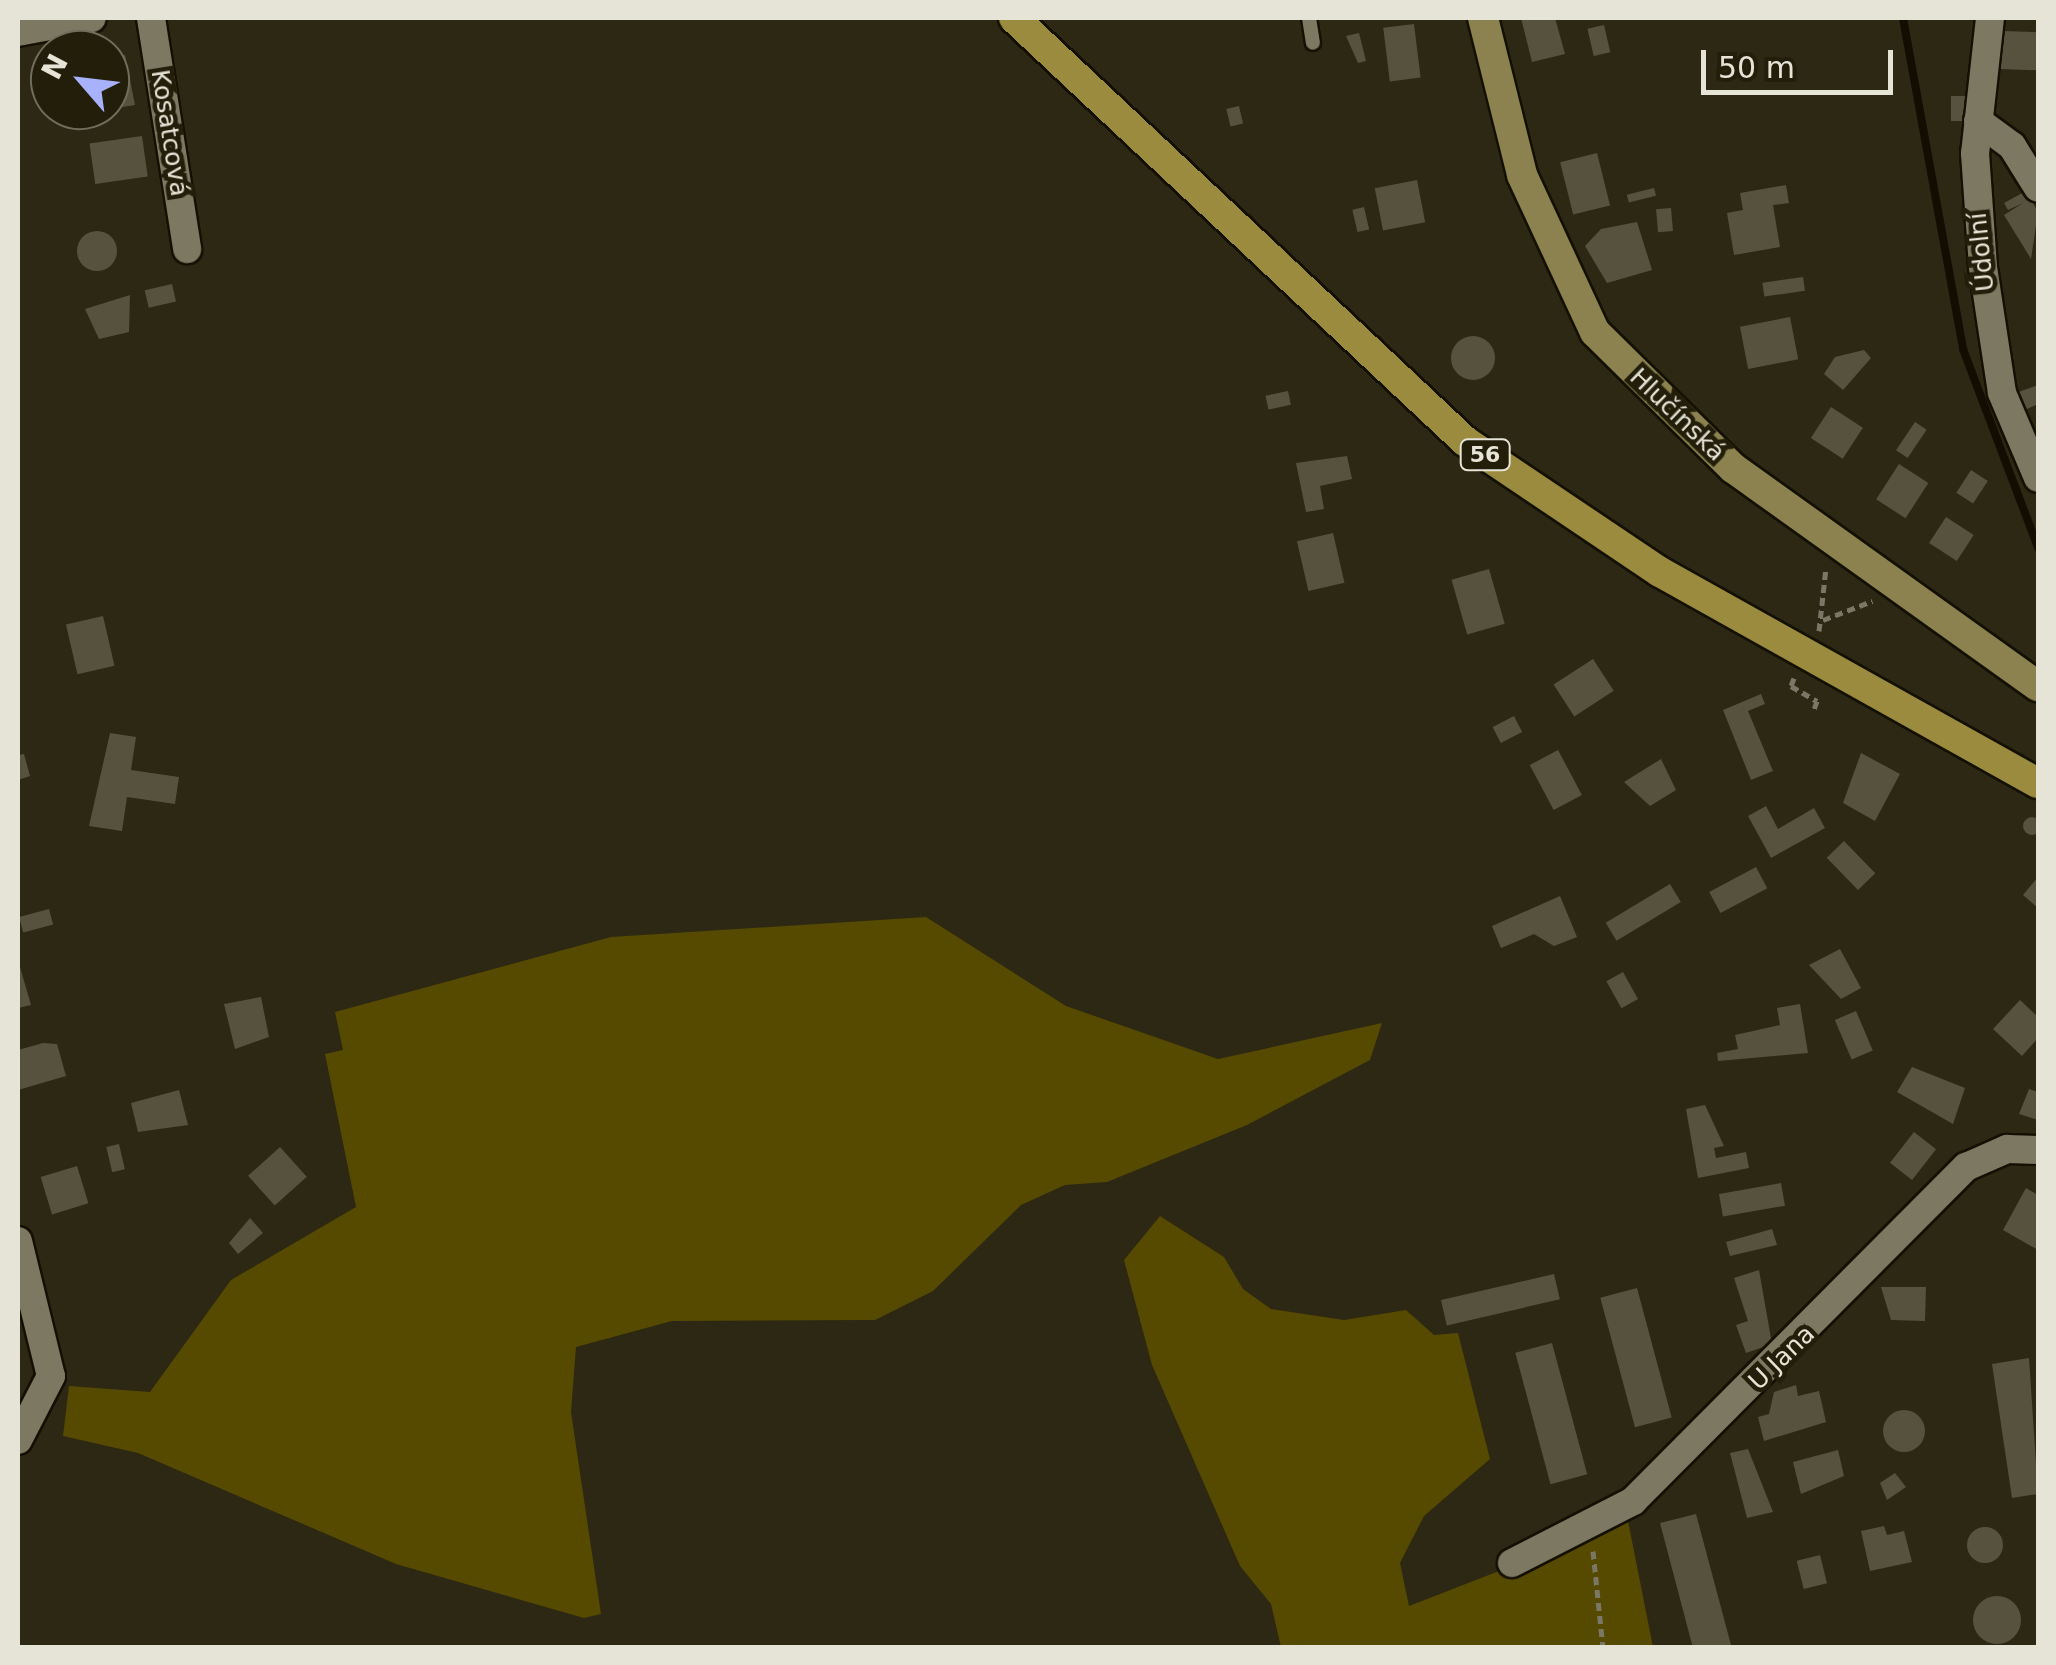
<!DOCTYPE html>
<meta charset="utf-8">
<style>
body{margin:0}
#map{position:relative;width:2056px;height:1665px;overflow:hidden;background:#2c2814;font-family:"DejaVu Sans",sans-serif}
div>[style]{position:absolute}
.green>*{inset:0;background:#564900}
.stream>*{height:8px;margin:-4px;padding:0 4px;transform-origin:4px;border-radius:4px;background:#120d00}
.building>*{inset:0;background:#57523d;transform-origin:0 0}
.round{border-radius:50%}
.path>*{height:5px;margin-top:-2.5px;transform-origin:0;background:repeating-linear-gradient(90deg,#7a7766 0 8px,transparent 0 13px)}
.roads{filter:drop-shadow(2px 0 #141001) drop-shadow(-2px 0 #141001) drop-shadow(0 2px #141001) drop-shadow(0 -2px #141001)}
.lane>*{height:14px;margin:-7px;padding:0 7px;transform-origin:7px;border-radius:7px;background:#7d7862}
.street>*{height:28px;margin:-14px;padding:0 14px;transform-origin:14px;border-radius:14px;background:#7d7862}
.secondary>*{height:30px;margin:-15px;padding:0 15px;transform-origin:15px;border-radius:15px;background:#8c8250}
.primary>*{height:30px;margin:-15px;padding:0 15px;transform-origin:15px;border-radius:15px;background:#9a8b3e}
span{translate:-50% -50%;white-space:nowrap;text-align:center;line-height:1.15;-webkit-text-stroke:9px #221e0a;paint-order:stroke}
.shield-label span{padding:2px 8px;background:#221e0a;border:2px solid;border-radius:8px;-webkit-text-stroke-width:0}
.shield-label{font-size:22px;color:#e6e4d7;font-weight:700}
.street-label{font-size:25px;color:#e6e4d7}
.frame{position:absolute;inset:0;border:20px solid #e6e4d7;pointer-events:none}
.north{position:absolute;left:30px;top:30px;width:100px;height:100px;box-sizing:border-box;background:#221e0a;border:2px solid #706d5c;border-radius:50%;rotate:298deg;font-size:28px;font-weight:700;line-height:40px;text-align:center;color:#e6e4d7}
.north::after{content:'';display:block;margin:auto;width:35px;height:45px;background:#a7b1fc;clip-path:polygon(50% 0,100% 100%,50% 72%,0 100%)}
.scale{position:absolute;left:1701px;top:50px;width:192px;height:45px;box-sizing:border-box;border:5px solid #e6e4d7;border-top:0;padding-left:12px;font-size:30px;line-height:35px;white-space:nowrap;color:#e6e4d7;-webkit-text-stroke:8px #221e0a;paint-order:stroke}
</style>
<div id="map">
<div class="green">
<i style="clip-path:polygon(926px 917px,1066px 1006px,1218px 1059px,1382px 1023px,1370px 1060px,1247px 1125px,1107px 1182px,1065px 1185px,1021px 1205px,933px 1291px,875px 1320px,672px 1321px,576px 1347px,571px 1412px,601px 1614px,584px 1618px,396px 1564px,138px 1453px,63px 1436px,69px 1386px,150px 1392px,231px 1280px,356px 1207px,325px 1054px,343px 1050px,335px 1012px,611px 937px)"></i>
<i style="clip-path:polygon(1160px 1216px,1224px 1257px,1243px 1289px,1271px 1309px,1344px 1320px,1406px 1310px,1434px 1335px,1458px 1333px,1490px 1459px,1424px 1516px,1400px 1563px,1409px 1606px,1628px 1521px,1653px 1647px,1281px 1647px,1271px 1604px,1240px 1566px,1152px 1365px,1124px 1260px)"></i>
</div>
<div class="stream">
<i style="left:1903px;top:18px;width:336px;rotate:79.7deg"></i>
<i style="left:1963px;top:349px;width:213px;rotate:69.3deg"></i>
</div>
<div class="building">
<i style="clip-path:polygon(1521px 18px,1555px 18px,1565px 54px,1532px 62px)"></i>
<i style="left:1414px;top:24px;width:54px;height:31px;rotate:83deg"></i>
<i style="left:1604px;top:25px;width:28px;height:17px;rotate:77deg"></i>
<i style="left:2002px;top:31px;width:36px;height:38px;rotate:2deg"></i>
<i style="clip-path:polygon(1359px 33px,1366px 61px,1358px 63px,1346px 36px)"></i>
<i style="clip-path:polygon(125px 55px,135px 105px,110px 109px,110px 57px)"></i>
<i style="left:1951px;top:96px;width:14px;height:25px"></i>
<i style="left:1239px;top:106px;width:18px;height:13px;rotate:77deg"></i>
<i style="left:142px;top:136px;width:41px;height:53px;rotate:82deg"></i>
<i style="left:1597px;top:153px;width:54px;height:38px;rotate:76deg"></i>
<i style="left:1417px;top:180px;width:43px;height:43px;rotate:79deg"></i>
<i style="clip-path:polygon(1786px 185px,1789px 203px,1773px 205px,1780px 247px,1734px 255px,1727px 213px,1743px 210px,1740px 193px)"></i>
<i style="left:1654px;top:188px;width:8px;height:28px;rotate:76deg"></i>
<i style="clip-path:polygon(2026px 191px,2038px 212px,2031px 259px,2004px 215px,2023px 203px,2008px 210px,2004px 203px)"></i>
<i style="left:1364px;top:207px;width:23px;height:12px;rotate:77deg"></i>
<i style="left:1671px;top:208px;width:23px;height:15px;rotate:85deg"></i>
<i style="clip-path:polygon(1637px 222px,1652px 270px,1607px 283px,1585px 246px,1601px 229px)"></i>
<i class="round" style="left:77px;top:231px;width:40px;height:40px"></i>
<i style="left:1803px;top:277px;width:14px;height:41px;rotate:82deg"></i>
<i style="left:172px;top:284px;width:18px;height:28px;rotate:77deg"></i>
<i style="clip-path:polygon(130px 295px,129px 332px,99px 339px,85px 309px)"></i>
<i style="left:1790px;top:317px;width:43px;height:51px;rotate:79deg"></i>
<i class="round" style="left:1451px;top:336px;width:44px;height:44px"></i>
<i style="clip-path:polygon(1864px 350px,1871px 358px,1843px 390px,1824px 374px,1835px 357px)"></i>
<i style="clip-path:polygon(2038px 385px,2038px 404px,2018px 413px,2010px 395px)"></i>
<i style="left:1288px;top:391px;width:14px;height:23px;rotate:78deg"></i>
<i style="left:1831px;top:407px;width:38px;height:37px;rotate:33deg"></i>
<i style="left:1915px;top:422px;width:14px;height:34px;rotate:34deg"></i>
<i style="clip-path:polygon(1347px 456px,1352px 479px,1320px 486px,1324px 509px,1306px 512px,1296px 463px)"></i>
<i style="left:1899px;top:464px;width:35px;height:42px;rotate:33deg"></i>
<i style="left:1971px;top:470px;width:20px;height:27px;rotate:33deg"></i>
<i style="left:1946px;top:517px;width:33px;height:31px;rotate:33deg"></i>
<i style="left:1333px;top:533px;width:51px;height:37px;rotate:77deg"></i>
<i style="left:1489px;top:569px;width:57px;height:39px;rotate:74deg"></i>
<i style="left:103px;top:616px;width:51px;height:38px;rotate:77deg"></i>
<i style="left:1593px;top:659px;width:38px;height:47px;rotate:57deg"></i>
<i style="clip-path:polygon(1761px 694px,1765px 704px,1748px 711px,1773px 771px,1751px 780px,1723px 710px)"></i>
<i style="left:1514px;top:716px;width:18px;height:24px;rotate:63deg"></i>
<i style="clip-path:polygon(110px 733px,136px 737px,131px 770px,179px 777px,175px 804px,127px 797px,122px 831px,89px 826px)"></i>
<i style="left:1558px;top:750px;width:51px;height:32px;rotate:62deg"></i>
<i style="clip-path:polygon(1861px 753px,1900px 774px,1875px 821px,1843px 803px)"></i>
<i style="clip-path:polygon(24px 754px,30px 776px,18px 780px,18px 755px)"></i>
<i style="clip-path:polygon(1661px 759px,1676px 790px,1650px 806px,1624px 782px)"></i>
<i style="clip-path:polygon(1766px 806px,1778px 829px,1814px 808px,1825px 828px,1771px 858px,1748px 816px)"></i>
<i class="round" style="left:2023px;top:817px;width:18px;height:18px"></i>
<i style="left:1844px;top:841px;width:45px;height:24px;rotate:46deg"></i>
<i style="left:1756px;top:867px;width:24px;height:53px;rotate:62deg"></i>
<i style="clip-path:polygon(2038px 877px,2038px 908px,2023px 895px)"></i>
<i style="left:1670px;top:884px;width:21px;height:75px;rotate:59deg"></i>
<i style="clip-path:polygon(1560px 896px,1577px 937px,1554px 946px,1534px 934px,1501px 948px,1492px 926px)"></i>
<i style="left:49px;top:909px;width:16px;height:31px;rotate:75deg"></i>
<i style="clip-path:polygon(1840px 949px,1861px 988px,1841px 999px,1809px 965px)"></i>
<i style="clip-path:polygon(18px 960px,31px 1005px,18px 1008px)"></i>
<i style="left:1623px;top:972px;width:31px;height:19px;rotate:61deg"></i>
<i style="clip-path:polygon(261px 997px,269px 1037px,235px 1049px,224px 1004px)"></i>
<i style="clip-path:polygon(2020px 1000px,2038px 1017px,2038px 1038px,2022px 1056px,1993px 1029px)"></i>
<i style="clip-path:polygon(1800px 1004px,1808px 1053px,1718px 1061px,1717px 1053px,1738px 1049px,1735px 1035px,1780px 1025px,1777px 1008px)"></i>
<i style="left:1856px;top:1011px;width:43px;height:23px;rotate:67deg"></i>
<i style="clip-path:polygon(43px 1043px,57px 1044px,66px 1076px,18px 1090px,18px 1050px)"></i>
<i style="clip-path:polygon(1912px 1067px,1965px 1088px,1953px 1124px,1897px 1092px)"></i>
<i style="clip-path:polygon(2029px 1089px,2038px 1092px,2038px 1120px,2019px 1114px)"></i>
<i style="clip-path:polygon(179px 1090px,188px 1125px,138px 1132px,131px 1103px)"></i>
<i style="clip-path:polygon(1705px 1105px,1724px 1146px,1714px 1148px,1716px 1158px,1746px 1152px,1749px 1168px,1698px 1178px,1686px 1109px)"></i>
<i style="left:1914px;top:1132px;width:28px;height:39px;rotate:38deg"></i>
<i style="left:119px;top:1144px;width:26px;height:13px;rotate:77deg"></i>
<i style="left:280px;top:1147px;width:40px;height:43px;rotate:48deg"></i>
<i style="left:77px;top:1166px;width:39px;height:38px;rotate:73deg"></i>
<i style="left:1781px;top:1183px;width:23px;height:63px;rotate:80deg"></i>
<i style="clip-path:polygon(2026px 1188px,2038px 1195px,2038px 1250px,2003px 1230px)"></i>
<i style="clip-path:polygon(250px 1218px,263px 1233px,238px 1254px,229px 1243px)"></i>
<i style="clip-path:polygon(1772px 1229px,1777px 1245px,1730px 1256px,1726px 1242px)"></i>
<i style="clip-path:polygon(1759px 1270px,1772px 1344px,1746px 1353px,1736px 1325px,1748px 1321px,1734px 1278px)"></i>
<i style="left:1554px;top:1274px;width:26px;height:116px;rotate:77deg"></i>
<i style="clip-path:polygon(1881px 1287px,1926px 1287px,1925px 1321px,1891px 1320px)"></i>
<i style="left:1637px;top:1288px;width:134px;height:38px;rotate:75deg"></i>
<i style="left:1552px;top:1343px;width:136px;height:38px;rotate:75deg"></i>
<i style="clip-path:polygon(2029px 1358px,2038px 1494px,2012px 1498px,1992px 1364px)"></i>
<i style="clip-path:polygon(1796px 1385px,1798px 1396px,1819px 1391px,1826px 1422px,1764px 1441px,1758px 1417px,1769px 1414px,1774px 1392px)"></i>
<i class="round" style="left:1883px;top:1410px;width:42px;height:42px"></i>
<i style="clip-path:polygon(1748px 1449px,1773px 1512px,1747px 1518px,1730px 1453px)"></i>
<i style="clip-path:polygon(1838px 1450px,1844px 1476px,1801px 1494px,1793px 1462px)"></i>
<i style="clip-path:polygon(1895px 1473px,1906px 1487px,1887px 1500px,1880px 1483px)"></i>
<i style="clip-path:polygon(1696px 1514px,1731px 1645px,1720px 1648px,1693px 1648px,1660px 1523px)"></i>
<i style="clip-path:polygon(1884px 1526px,1887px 1535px,1904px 1531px,1912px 1562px,1870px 1571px,1861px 1531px)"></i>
<i class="round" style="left:1967px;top:1527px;width:36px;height:36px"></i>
<i style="left:1820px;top:1555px;width:29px;height:24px;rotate:76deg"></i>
<i class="round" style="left:1973px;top:1596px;width:48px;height:48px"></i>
</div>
<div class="path">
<i style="left:1823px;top:620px;width:53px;rotate:-21.2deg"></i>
<i style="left:1819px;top:631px;width:63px;rotate:-83.7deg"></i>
<i style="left:1794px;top:678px;width:9px;rotate:111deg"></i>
<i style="left:1791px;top:686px;width:30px;rotate:30deg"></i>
<i style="left:1817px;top:701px;width:12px;rotate:110deg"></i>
<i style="left:1593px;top:1551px;width:98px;rotate:84.1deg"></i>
</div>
<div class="roads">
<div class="lane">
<i style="left:1309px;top:18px;width:25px;rotate:81deg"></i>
</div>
<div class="street">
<i style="left:151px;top:18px;width:234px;rotate:81.1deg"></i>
<i style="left:1990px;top:18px;width:136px;rotate:96.3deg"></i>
<i style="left:1975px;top:153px;width:114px;rotate:86deg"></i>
<i style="left:1983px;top:267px;width:127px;rotate:81.4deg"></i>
<i style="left:2002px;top:393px;width:92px;rotate:67deg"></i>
<i style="left:18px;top:32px;width:75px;rotate:-10.7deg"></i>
<i style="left:1978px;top:121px;width:42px;rotate:36.3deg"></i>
<i style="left:2012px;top:146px;width:49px;rotate:58.2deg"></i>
<i style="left:18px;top:1241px;width:139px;rotate:76.3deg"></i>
<i style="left:51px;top:1376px;width:72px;rotate:117.3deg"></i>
<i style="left:1512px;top:1563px;width:136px;rotate:-27.1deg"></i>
<i style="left:1633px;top:1501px;width:472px;rotate:-45.1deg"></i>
<i style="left:1966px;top:1167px;width:45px;rotate:-23.7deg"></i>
<i style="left:2007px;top:1149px;width:31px;rotate:2deg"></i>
</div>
<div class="secondary">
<i style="left:1483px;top:18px;width:162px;rotate:76deg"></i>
<i style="left:1522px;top:175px;width:173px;rotate:65.1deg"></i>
<i style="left:1595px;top:332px;width:194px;rotate:44.6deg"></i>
<i style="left:1733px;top:468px;width:375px;rotate:35.6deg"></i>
</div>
<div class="primary">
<i style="left:1014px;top:18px;width:618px;rotate:43.17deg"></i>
<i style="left:1465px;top:441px;width:235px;rotate:33.9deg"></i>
<i style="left:1660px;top:572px;width:433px;rotate:29.2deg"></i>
</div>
</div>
<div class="shield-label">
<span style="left:1485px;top:455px">56</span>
</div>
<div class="street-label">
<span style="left:169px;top:133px;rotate:81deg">Kosatcová</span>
<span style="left:1982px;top:252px;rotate:-96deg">Údolní</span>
<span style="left:1677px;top:415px;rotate:44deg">Hlučínská</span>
<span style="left:1782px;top:1358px;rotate:-44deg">U Jana</span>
</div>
<div class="frame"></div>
<div class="north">N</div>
<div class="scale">50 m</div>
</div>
